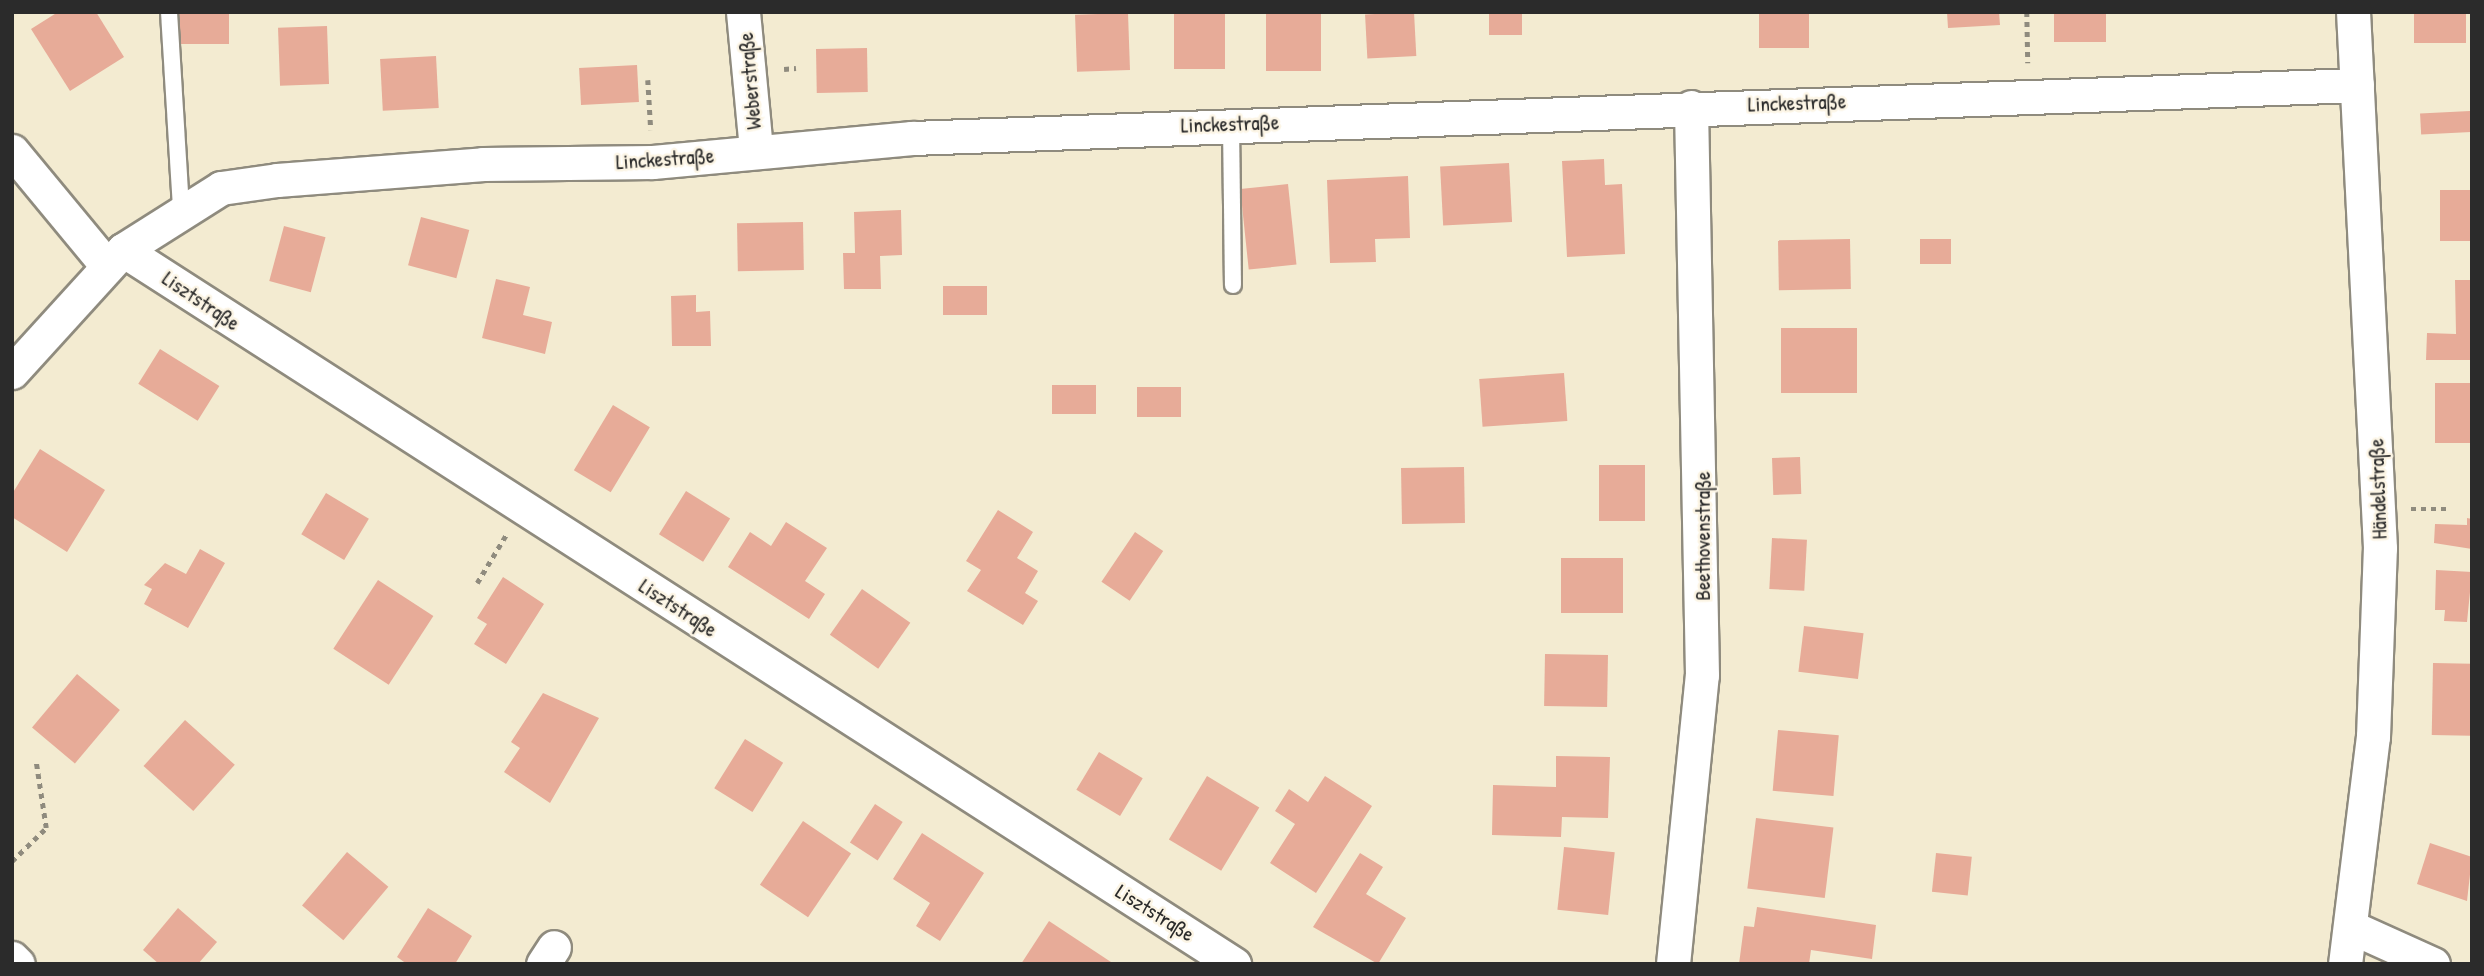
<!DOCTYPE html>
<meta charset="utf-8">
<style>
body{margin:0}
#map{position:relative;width:2484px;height:976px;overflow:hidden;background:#f3ebd1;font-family:"Patrick Hand",sans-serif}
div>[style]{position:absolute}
.building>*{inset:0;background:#e7ab98;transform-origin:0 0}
.path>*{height:4.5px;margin-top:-2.25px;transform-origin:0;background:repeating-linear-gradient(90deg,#8f8b7e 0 5px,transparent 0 10px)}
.roads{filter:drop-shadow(2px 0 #8f8b7e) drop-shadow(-2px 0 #8f8b7e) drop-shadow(0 2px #8f8b7e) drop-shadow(0 -2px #8f8b7e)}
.lane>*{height:16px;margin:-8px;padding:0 8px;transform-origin:8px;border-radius:8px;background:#fff}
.street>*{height:33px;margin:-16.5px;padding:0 16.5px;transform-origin:16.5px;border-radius:16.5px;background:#fff}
span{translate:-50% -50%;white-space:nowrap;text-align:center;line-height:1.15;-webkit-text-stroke:5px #fcf5e5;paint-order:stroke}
.street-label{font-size:21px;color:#2b2b2b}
.frame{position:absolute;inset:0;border:14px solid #2b2b2b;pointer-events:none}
</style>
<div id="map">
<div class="building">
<i style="clip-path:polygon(58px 12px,96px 12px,124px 57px,70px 91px,31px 29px)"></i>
<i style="left:178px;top:12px;width:51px;height:32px"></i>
<i style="left:1174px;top:12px;width:51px;height:57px"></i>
<i style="left:1266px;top:12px;width:55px;height:59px"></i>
<i style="left:1414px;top:12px;width:44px;height:49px;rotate:87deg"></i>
<i style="left:1489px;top:12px;width:33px;height:23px"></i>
<i style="left:1759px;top:12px;width:50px;height:36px"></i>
<i style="clip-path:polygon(1947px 12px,1999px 12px,2000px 25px,1948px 28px)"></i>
<i style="left:2054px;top:12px;width:52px;height:30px"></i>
<i style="left:2414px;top:12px;width:52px;height:31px"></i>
<i style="left:1128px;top:13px;width:57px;height:53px;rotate:88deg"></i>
<i style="left:327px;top:26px;width:58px;height:49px;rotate:88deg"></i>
<i style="left:867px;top:48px;width:44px;height:51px;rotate:89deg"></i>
<i style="left:436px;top:56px;width:52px;height:56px;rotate:87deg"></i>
<i style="left:637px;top:65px;width:37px;height:58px;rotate:87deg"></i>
<i style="left:2470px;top:111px;width:21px;height:50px;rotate:87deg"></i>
<i style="clip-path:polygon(1604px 159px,1605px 185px,1622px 184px,1625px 254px,1567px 257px,1562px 161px)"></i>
<i style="left:1509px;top:163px;width:59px;height:69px;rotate:87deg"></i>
<i style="clip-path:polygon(1408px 176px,1410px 238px,1375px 239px,1376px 262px,1330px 263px,1327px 180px)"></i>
<i style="left:1288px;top:184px;width:81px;height:48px;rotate:84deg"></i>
<i style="left:2472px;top:190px;width:51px;height:32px;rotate:90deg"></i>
<i style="clip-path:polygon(901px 210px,902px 255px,880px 256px,881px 289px,844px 289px,843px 253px,855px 253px,854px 212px)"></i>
<i style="left:421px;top:217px;width:50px;height:50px;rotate:15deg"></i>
<i style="left:803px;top:222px;width:48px;height:66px;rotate:89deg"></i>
<i style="left:284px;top:226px;width:43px;height:57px;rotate:15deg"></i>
<i style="left:1850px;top:239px;width:50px;height:72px;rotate:89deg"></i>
<i style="left:1920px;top:239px;width:31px;height:25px"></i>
<i style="clip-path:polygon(496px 279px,530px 287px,523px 315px,552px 322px,545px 354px,482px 338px)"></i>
<i style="clip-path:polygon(2455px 280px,2472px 280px,2472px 360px,2426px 360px,2427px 333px,2456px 334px)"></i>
<i style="left:943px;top:286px;width:44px;height:29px"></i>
<i style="clip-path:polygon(696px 295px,696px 312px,710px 311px,711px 346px,672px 346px,671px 296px)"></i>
<i style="left:1781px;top:328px;width:76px;height:65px"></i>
<i style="left:160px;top:349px;width:70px;height:41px;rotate:32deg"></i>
<i style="left:1564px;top:373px;width:48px;height:85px;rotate:86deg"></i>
<i style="left:2435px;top:383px;width:37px;height:60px"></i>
<i style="left:1052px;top:385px;width:44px;height:29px"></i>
<i style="left:1137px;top:387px;width:44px;height:30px"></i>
<i style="left:613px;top:405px;width:43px;height:76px;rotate:31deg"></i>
<i style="clip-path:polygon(40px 449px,105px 490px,67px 552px,12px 517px,12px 494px)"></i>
<i style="left:1800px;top:457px;width:37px;height:28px;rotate:88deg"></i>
<i style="left:1599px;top:465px;width:46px;height:56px"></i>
<i style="left:1464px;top:467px;width:56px;height:63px;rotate:89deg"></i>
<i style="left:686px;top:491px;width:52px;height:51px;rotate:32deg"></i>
<i style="left:326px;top:493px;width:50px;height:48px;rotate:31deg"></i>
<i style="clip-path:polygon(998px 510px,1033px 532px,1017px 558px,1038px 571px,1025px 593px,1038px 601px,1023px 625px,967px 591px,981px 570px,966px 561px)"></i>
<i style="clip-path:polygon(2467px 518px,2472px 519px,2472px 549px,2434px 543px,2435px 524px,2467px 525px)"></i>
<i style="clip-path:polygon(786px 522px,827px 548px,805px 581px,825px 594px,809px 619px,728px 567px,750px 532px,771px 546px)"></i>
<i style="left:1135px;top:532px;width:34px;height:60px;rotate:34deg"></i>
<i style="left:1772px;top:538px;width:35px;height:51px;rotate:3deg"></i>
<i style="clip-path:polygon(200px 549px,225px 563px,188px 628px,144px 604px,152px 589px,144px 585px,165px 563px,186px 574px)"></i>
<i style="left:1623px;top:558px;width:55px;height:62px;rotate:90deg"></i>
<i style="clip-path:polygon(2436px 570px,2472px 572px,2467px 622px,2444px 621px,2445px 610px,2435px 610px)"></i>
<i style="clip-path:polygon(503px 577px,544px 604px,506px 664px,474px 644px,487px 624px,477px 618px)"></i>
<i style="left:378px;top:580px;width:66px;height:82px;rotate:33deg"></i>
<i style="left:862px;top:589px;width:59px;height:56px;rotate:35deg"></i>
<i style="left:1804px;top:626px;width:60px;height:46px;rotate:7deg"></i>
<i style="left:1545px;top:654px;width:63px;height:52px;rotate:1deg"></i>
<i style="left:2433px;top:663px;width:39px;height:72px;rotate:1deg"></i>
<i style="left:77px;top:674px;width:56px;height:70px;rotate:40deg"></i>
<i style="clip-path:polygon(543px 693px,599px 718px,550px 803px,504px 772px,520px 748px,511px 742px)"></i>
<i style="left:185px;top:720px;width:67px;height:62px;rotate:42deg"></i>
<i style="left:1778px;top:730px;width:61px;height:61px;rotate:5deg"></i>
<i style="left:745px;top:739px;width:45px;height:58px;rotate:32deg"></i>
<i style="left:1099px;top:752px;width:51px;height:44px;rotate:31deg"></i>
<i style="clip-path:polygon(1556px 756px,1610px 757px,1608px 818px,1562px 817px,1561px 837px,1492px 835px,1493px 785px,1556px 787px)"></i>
<i style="left:1207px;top:776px;width:61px;height:74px;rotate:31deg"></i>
<i style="clip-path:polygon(1325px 776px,1372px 806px,1316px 893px,1270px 863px,1295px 824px,1275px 811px,1289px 789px,1308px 802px)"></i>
<i style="left:875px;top:804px;width:33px;height:46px;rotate:33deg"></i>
<i style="left:1756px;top:818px;width:78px;height:71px;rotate:7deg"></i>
<i style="left:803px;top:821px;width:58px;height:77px;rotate:34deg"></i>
<i style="clip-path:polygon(922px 833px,984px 873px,940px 941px,916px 926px,930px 903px,893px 879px)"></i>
<i style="clip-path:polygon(2430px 843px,2472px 857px,2467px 901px,2417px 884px)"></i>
<i style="left:1564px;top:847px;width:51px;height:63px;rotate:6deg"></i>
<i style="left:347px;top:852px;width:54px;height:70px;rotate:40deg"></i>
<i style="clip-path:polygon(1360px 853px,1383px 867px,1366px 894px,1406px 918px,1378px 964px,1313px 927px)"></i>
<i style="left:1936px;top:853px;width:36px;height:39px;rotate:6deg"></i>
<i style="clip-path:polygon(1757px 907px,1876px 925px,1872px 959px,1811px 950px,1809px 964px,1739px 964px,1744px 926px,1754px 927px)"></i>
<i style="clip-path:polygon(178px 908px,217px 942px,198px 964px,159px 964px,143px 950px)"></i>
<i style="clip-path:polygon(428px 908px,472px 936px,455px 964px,407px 964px,397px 957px)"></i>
<i style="clip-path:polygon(1049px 921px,1114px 964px,1021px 964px)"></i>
</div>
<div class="path">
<i style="left:2027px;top:12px;width:51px;rotate:88.9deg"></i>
<i style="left:784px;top:69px;width:12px;rotate:-5deg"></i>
<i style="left:648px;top:80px;width:50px;rotate:86.6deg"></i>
<i style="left:2411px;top:509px;width:36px"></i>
<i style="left:477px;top:583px;width:56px;rotate:-58.9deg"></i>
<i style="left:12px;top:861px;width:47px;rotate:-44.1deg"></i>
<i style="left:46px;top:828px;width:67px;rotate:-98.6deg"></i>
</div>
<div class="roads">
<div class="lane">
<i style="left:169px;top:12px;width:196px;rotate:86.5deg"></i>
<i style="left:1231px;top:124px;width:161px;rotate:89.3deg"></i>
</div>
<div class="street">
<i style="left:743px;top:12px;width:138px;rotate:84.6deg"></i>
<i style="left:12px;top:151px;width:149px;rotate:50.4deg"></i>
<i style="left:123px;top:250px;width:1321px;rotate:32.73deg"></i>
<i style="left:12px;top:372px;width:165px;rotate:-47.7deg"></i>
<i style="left:123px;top:250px;width:116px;rotate:-32.3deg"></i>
<i style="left:221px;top:188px;width:57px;rotate:-8.1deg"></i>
<i style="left:277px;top:180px;width:207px;rotate:-4.4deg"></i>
<i style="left:483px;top:164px;width:170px;rotate:-0.7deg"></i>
<i style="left:653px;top:162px;width:260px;rotate:-5.3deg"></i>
<i style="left:912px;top:138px;width:1446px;rotate:-2.1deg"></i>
<i style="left:2351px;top:927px;width:90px;rotate:24.3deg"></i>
<i style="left:12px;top:958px;width:8px;rotate:45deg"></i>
<i style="left:543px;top:964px;width:20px;rotate:-57deg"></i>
<i style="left:1673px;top:964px;width:290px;rotate:-84.3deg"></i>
<i style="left:1702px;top:675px;width:568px;rotate:-91.11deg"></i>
<i style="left:2345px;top:964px;width:229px;rotate:-83deg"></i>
<i style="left:2373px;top:737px;width:189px;rotate:-87.9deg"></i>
<i style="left:2380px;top:548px;width:537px;rotate:-92.88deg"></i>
</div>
</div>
<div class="street-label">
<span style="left:750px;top:81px;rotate:-95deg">Weberstraße</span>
<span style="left:1797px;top:103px;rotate:-2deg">Linckestraße</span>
<span style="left:1230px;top:124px;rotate:-2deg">Linckestraße</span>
<span style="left:665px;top:159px;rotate:-4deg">Linckestraße</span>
<span style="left:201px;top:301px;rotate:34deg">Lisztstraße</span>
<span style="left:2378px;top:489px;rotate:-92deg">Händelstraße</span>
<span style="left:1703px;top:536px;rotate:-90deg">Beethovenstraße</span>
<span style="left:678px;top:608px;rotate:33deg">Lisztstraße</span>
<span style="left:1155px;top:913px;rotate:32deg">Lisztstraße</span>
</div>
<div class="frame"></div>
</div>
